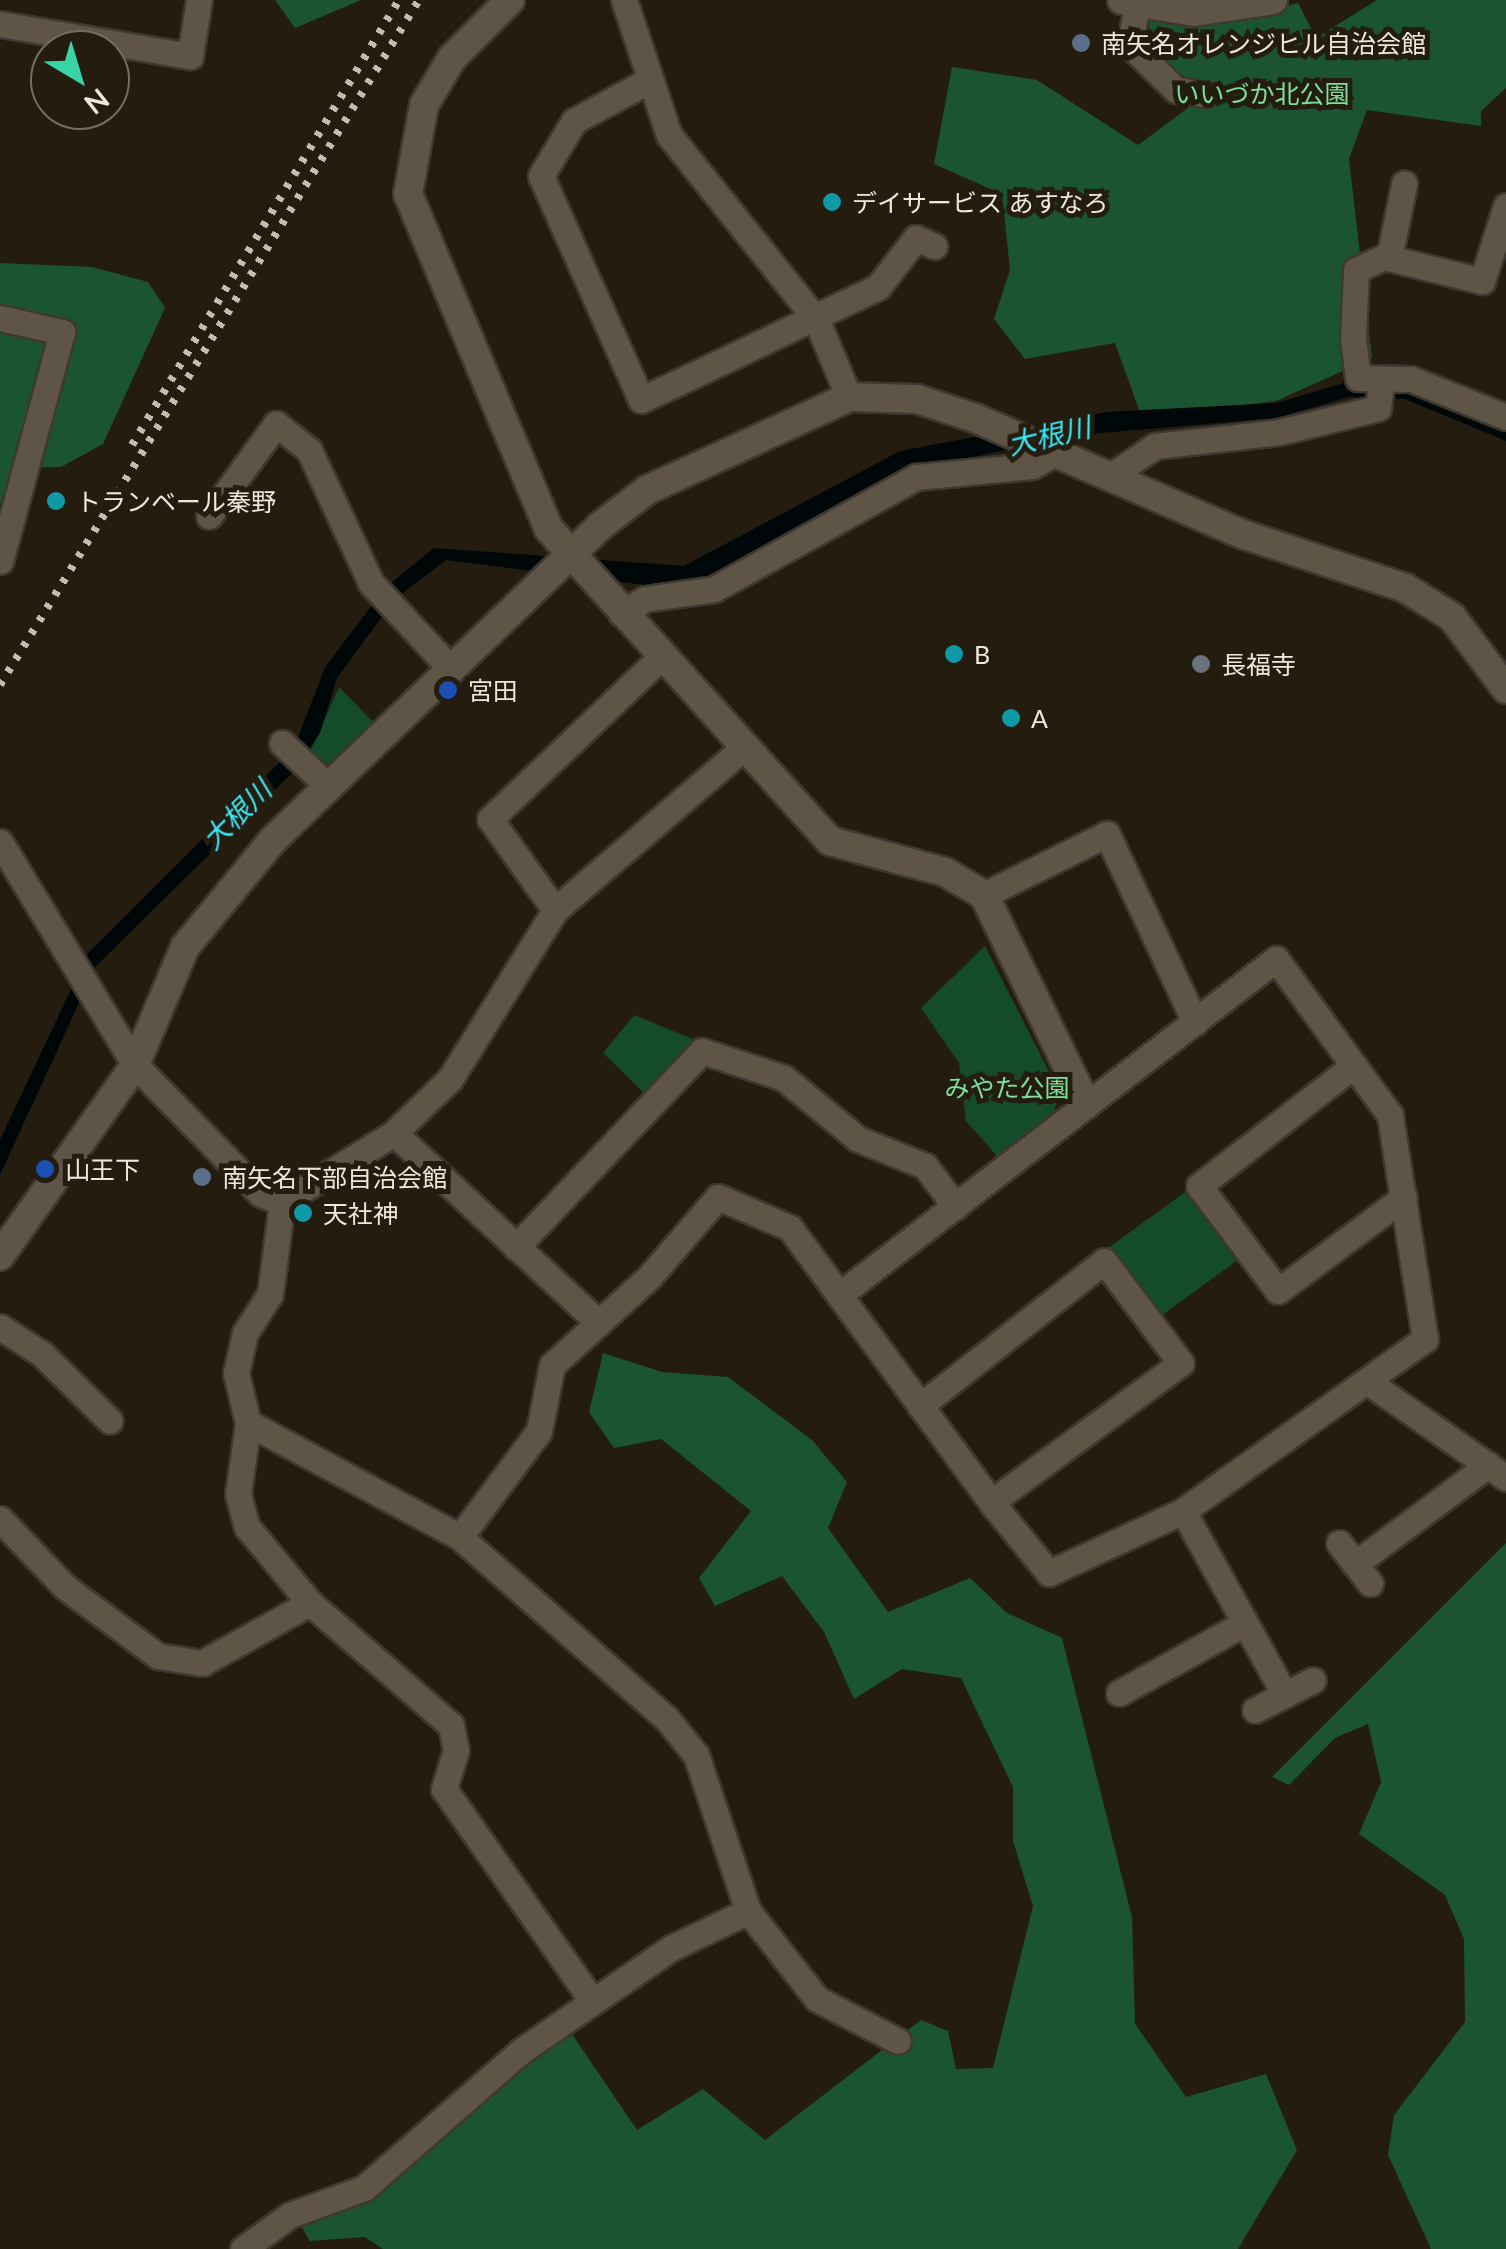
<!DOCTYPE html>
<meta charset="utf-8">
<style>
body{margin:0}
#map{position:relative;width:1506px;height:2249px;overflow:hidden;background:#241d0f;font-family:Lato,"Noto Sans JP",sans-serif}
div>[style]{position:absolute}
.green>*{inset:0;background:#144b2a;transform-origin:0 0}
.forest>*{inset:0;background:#1b5430}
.water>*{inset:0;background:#000708}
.roads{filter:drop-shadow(2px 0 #3e3831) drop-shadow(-2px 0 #3e3831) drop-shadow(0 2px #3e3831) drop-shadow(0 -2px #3e3831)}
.minor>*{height:25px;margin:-12.5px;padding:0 12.5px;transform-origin:12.5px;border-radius:12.5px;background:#5e5546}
.tertiary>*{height:28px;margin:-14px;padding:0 14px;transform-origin:14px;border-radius:14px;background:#5e5546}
.rail>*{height:8px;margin-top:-4px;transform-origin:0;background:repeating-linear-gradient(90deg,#c3bcb2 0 5px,transparent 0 15px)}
.dots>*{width:28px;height:28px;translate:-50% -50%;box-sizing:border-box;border:5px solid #241d0f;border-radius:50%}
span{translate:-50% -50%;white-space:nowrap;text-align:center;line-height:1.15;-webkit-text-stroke:10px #241d0f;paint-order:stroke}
.poi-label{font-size:25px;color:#ede7de}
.left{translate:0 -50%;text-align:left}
.park-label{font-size:25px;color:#7ce09c}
.water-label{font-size:28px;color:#39e9f8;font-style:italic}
.north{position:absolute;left:30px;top:30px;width:100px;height:100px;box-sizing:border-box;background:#241d0f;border:2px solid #746e62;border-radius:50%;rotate:142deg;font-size:28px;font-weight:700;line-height:40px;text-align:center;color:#ede7de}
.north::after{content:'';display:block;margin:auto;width:35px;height:45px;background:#38d4a6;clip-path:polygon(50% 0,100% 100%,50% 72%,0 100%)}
</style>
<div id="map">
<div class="green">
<i style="clip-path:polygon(339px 687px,374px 723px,326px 766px,311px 750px)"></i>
<i style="clip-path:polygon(985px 946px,1060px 1093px,1053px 1114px,998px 1157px,966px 1121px,959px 1063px,921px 1008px)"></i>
<i style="clip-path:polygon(634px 1015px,700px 1042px,646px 1095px,603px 1053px)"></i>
<i style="left:1188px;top:1190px;width:86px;height:100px;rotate:54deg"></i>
</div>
<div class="forest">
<i style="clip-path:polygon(275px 0,361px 0,295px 28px)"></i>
<i style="clip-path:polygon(1377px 0,1506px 0,1506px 88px,1481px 111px,1481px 126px,1367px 110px,1349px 159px,1372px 358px,1276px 401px,1142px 418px,1115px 343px,1025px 359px,994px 319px,1010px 270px,1002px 194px,934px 164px,952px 67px,1037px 80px,1138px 145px,1192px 105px,1143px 16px,1218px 24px,1298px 3px,1316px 38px)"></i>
<i style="clip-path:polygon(0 263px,92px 267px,148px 282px,165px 308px,103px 444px,61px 467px,13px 468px,0 505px)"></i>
<i style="clip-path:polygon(603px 1353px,662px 1372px,728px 1377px,812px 1440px,847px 1482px,828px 1528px,888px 1612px,970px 1578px,1007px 1613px,1062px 1638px,1132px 1917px,1135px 2024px,1186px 2097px,1266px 2074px,1297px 2150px,1238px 2249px,383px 2249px,365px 2237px,310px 2241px,301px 2226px,376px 2199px,530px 2059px,572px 2034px,637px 2130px,703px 2089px,765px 2140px,921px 2020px,948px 2031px,956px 2069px,993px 2068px,1033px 1906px,1013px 1841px,1013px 1787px,961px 1678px,902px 1669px,854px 1699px,824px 1632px,782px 1576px,715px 1606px,699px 1578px,751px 1511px,661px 1439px,614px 1448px,589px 1412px)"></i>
<i style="clip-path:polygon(1506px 1543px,1506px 2249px,1431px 2249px,1388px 2155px,1394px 2115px,1465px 2022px,1464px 1939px,1445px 1895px,1359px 1834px,1381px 1782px,1368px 1724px,1335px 1738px,1289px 1785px,1272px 1777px)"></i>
</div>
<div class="water">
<i style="clip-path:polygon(1347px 382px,1406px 389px,1506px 429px,1506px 441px,1405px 399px,1349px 397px,1276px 418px,1078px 435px,911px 470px,697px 581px,662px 587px,446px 560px,395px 599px,337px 678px,320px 733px,294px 771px,96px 966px,0 1175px,0 1140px,88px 953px,294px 748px,325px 667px,386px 587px,434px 548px,684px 566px,900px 451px,1106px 412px,1277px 403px)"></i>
</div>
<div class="roads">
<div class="minor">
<i style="left:624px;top:0;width:142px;rotate:71.6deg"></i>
<i style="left:669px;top:135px;width:236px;rotate:51.4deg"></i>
<i style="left:816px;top:319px;width:85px;rotate:67.1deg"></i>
<i style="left:1138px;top:4px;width:41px;rotate:102.7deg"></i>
<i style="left:1129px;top:44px;width:66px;rotate:44.4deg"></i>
<i style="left:1176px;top:90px;width:29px;rotate:8deg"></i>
<i style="left:0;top:24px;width:193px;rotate:9.6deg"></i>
<i style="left:190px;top:56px;width:57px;rotate:-80.9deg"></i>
<i style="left:646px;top:82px;width:82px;rotate:151.6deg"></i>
<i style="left:574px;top:121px;width:64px;rotate:121deg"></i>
<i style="left:541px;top:176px;width:245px;rotate:65.9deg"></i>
<i style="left:641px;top:400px;width:263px;rotate:-25.5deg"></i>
<i style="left:878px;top:287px;width:62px;rotate:-52.2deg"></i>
<i style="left:916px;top:238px;width:20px;rotate:24deg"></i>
<i style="left:1506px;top:206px;width:79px;rotate:107.7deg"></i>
<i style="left:1482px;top:281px;width:101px;rotate:-166.2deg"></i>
<i style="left:1384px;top:257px;width:31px;rotate:155deg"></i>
<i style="left:1356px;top:270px;width:68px;rotate:92.5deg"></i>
<i style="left:1353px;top:338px;width:40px;rotate:82.9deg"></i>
<i style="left:1358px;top:378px;width:53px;rotate:1.1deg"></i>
<i style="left:1411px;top:379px;width:102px;rotate:21.8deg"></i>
<i style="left:1389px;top:258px;width:76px;rotate:-78.5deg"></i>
<i style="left:0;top:318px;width:64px;rotate:12.7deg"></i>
<i style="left:62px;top:332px;width:237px;rotate:105.1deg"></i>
<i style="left:1115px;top:473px;width:48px;rotate:-34deg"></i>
<i style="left:1155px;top:446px;width:125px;rotate:-6.4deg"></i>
<i style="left:1279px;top:432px;width:102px;rotate:-13.6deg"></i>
<i style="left:1378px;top:408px;width:26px;rotate:-83deg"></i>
<i style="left:209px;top:516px;width:114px;rotate:-53.9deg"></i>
<i style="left:276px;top:424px;width:42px;rotate:38.2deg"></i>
<i style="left:309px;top:450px;width:147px;rotate:65deg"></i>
<i style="left:371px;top:583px;width:117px;rotate:47.1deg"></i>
<i style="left:621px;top:613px;width:28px;rotate:-30deg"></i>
<i style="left:645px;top:599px;width:70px;rotate:-8.2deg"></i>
<i style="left:714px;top:589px;width:231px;rotate:-29deg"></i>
<i style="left:916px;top:477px;width:117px;rotate:-5.4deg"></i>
<i style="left:1032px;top:466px;width:31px;rotate:-29deg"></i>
<i style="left:282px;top:743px;width:64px;rotate:43.1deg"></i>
<i style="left:0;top:842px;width:261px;rotate:58.8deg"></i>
<i style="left:135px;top:1065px;width:180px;rotate:45.7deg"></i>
<i style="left:261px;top:1194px;width:22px;rotate:21deg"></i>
<i style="left:984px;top:895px;width:137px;rotate:-26.4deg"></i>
<i style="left:1107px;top:834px;width:208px;rotate:64.9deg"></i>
<i style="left:555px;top:910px;width:112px;rotate:-125.5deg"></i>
<i style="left:490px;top:819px;width:233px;rotate:-43.4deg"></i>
<i style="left:1353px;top:1066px;width:195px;rotate:142.1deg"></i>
<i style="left:1199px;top:1186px;width:131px;rotate:53deg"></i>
<i style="left:1278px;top:1291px;width:157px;rotate:-36.7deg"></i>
<i style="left:394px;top:1133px;width:272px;rotate:42.8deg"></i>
<i style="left:282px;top:1202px;width:93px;rotate:97.4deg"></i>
<i style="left:270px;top:1294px;width:46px;rotate:122.7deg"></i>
<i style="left:245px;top:1333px;width:41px;rotate:102.7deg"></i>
<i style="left:236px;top:1373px;width:51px;rotate:76.5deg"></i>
<i style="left:248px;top:1423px;width:72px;rotate:98deg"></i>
<i style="left:238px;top:1494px;width:34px;rotate:75deg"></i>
<i style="left:247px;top:1527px;width:99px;rotate:50.3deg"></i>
<i style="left:310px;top:1603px;width:186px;rotate:40.9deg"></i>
<i style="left:451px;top:1725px;width:25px;rotate:79deg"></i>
<i style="left:456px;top:1750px;width:41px;rotate:107.1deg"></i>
<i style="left:444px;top:1789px;width:258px;rotate:55deg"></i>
<i style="left:282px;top:1202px;width:132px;rotate:-31.6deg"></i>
<i style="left:394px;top:1133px;width:78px;rotate:-44deg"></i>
<i style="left:450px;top:1079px;width:199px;rotate:-58.1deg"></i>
<i style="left:555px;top:910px;width:245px;rotate:-40.7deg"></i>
<i style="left:516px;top:1247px;width:270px;rotate:-46.5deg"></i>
<i style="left:702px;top:1051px;width:86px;rotate:18.2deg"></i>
<i style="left:784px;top:1078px;width:96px;rotate:39.5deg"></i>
<i style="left:858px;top:1139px;width:72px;rotate:21.9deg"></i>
<i style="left:925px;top:1166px;width:51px;rotate:52.9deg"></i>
<i style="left:0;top:1327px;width:50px;rotate:32.7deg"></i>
<i style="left:42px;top:1354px;width:95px;rotate:44.6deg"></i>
<i style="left:1368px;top:1382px;width:168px;rotate:34.8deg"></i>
<i style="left:920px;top:1406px;width:234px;rotate:-38.2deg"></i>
<i style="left:1104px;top:1261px;width:128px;rotate:53deg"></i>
<i style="left:1181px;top:1363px;width:235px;rotate:143.8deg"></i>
<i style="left:1183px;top:1511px;width:210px;rotate:61deg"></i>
<i style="left:0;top:1519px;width:94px;rotate:46.3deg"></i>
<i style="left:65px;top:1587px;width:116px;rotate:36.6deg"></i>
<i style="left:158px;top:1656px;width:45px;rotate:9deg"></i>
<i style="left:202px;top:1663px;width:124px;rotate:-29.1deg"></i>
<i style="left:460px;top:1537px;width:132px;rotate:-53.3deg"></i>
<i style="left:539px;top:1431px;width:67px;rotate:-78.9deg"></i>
<i style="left:552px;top:1365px;width:132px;rotate:-42.2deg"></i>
<i style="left:650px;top:1276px;width:104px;rotate:-49.3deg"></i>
<i style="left:718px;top:1197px;width:78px;rotate:23.3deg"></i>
<i style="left:790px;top:1228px;width:340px;rotate:53.7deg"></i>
<i style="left:991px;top:1502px;width:92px;rotate:50.8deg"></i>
<i style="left:1049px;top:1573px;width:148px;rotate:-24.8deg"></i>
<i style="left:1183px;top:1511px;width:297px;rotate:-35.4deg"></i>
<i style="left:1425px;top:1339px;width:227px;rotate:-98.9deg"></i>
<i style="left:1390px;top:1115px;width:193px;rotate:-126.2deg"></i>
<i style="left:1276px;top:959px;width:551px;rotate:142.44deg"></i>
<i style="left:1339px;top:1543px;width:51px;rotate:52.2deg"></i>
<i style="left:1355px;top:1564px;width:166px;rotate:-36.7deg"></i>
<i style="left:1119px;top:1693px;width:144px;rotate:-29.1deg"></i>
<i style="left:1255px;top:1710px;width:65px;rotate:-27.3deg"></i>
<i style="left:748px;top:1911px;width:112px;rotate:51.9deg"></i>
<i style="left:817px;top:1999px;width:91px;rotate:27.4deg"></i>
<i style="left:243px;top:2249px;width:58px;rotate:-35.9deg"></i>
<i style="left:290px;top:2215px;width:79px;rotate:-20deg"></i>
<i style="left:364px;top:2188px;width:208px;rotate:-41.1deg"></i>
<i style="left:521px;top:2051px;width:182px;rotate:-34.5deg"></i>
<i style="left:671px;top:1948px;width:85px;rotate:-25.7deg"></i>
<i style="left:748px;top:1911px;width:164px;rotate:-108.4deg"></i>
<i style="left:696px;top:1755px;width:46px;rotate:-128.9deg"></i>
<i style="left:667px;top:1719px;width:276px;rotate:-138.7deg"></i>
<i style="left:460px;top:1537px;width:241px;rotate:-151.7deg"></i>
</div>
<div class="tertiary">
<i style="left:510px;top:0;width:82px;rotate:135deg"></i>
<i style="left:452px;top:58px;width:55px;rotate:120.8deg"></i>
<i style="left:424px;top:105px;width:90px;rotate:100.2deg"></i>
<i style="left:408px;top:194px;width:363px;rotate:67.2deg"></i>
<i style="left:549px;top:529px;width:420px;rotate:48deg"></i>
<i style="left:830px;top:841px;width:119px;rotate:15.1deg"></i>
<i style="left:945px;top:872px;width:45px;rotate:30.5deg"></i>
<i style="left:984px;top:895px;width:233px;rotate:64deg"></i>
<i style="left:1122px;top:0;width:73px;rotate:9.5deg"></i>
<i style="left:1194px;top:12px;width:80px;rotate:-8.6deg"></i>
<i style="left:0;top:1256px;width:234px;rotate:-54.7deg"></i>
<i style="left:135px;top:1065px;width:128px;rotate:-67deg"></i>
<i style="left:185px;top:947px;width:139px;rotate:-50.6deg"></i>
<i style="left:273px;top:840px;width:453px;rotate:-43.8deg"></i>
<i style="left:600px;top:526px;width:59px;rotate:-37.5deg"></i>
<i style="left:647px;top:490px;width:222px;rotate:-24.7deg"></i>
<i style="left:849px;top:397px;width:68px;rotate:1.7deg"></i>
<i style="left:917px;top:399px;width:61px;rotate:18.1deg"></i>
<i style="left:975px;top:418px;width:291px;rotate:23.5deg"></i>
<i style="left:1242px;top:534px;width:172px;rotate:18.3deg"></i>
<i style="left:1405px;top:588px;width:55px;rotate:31.7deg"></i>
<i style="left:1452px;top:617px;width:90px;rotate:53.1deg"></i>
</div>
</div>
<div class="rail">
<i style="left:132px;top:445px;width:519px;rotate:-59.04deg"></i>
<i style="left:0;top:685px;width:803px;rotate:-58.55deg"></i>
</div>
<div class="dots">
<i style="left:1081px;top:43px;background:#5c6f8a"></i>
<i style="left:832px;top:202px;background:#0f9aa8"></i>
<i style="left:56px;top:501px;background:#0f9aa8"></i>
<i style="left:954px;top:654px;background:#0f9aa8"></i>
<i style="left:1201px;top:664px;background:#6b7280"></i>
<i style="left:448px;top:690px;background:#1a4fb4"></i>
<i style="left:1011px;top:718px;background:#0f9aa8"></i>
<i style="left:45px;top:1169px;background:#1a4fb4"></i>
<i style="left:202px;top:1177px;background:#5c6f8a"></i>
<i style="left:303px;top:1213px;background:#0f9aa8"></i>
</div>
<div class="poi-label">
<span class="left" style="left:1101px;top:43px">南矢名オレンジヒル自治会館</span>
<span class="left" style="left:852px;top:202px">デイサービス あすなろ</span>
<span class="left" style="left:76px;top:501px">トランベール秦野</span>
<span class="left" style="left:974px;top:654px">B</span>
<span class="left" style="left:1221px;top:664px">長福寺</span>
<span class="left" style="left:468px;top:690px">宮田</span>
<span class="left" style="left:1031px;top:718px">A</span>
<span class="left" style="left:65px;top:1169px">山王下</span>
<span class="left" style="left:222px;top:1177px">南矢名下部自治会館</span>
<span class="left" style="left:323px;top:1213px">天社神</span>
</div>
<div class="park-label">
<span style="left:1262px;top:93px">いいづか北公園</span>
<span style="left:1007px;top:1087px">みやた公園</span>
</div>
<div class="water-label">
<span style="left:1049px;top:435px;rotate:-13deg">大根川</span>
<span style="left:236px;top:814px;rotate:-45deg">大根川</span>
</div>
<div class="north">N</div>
</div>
